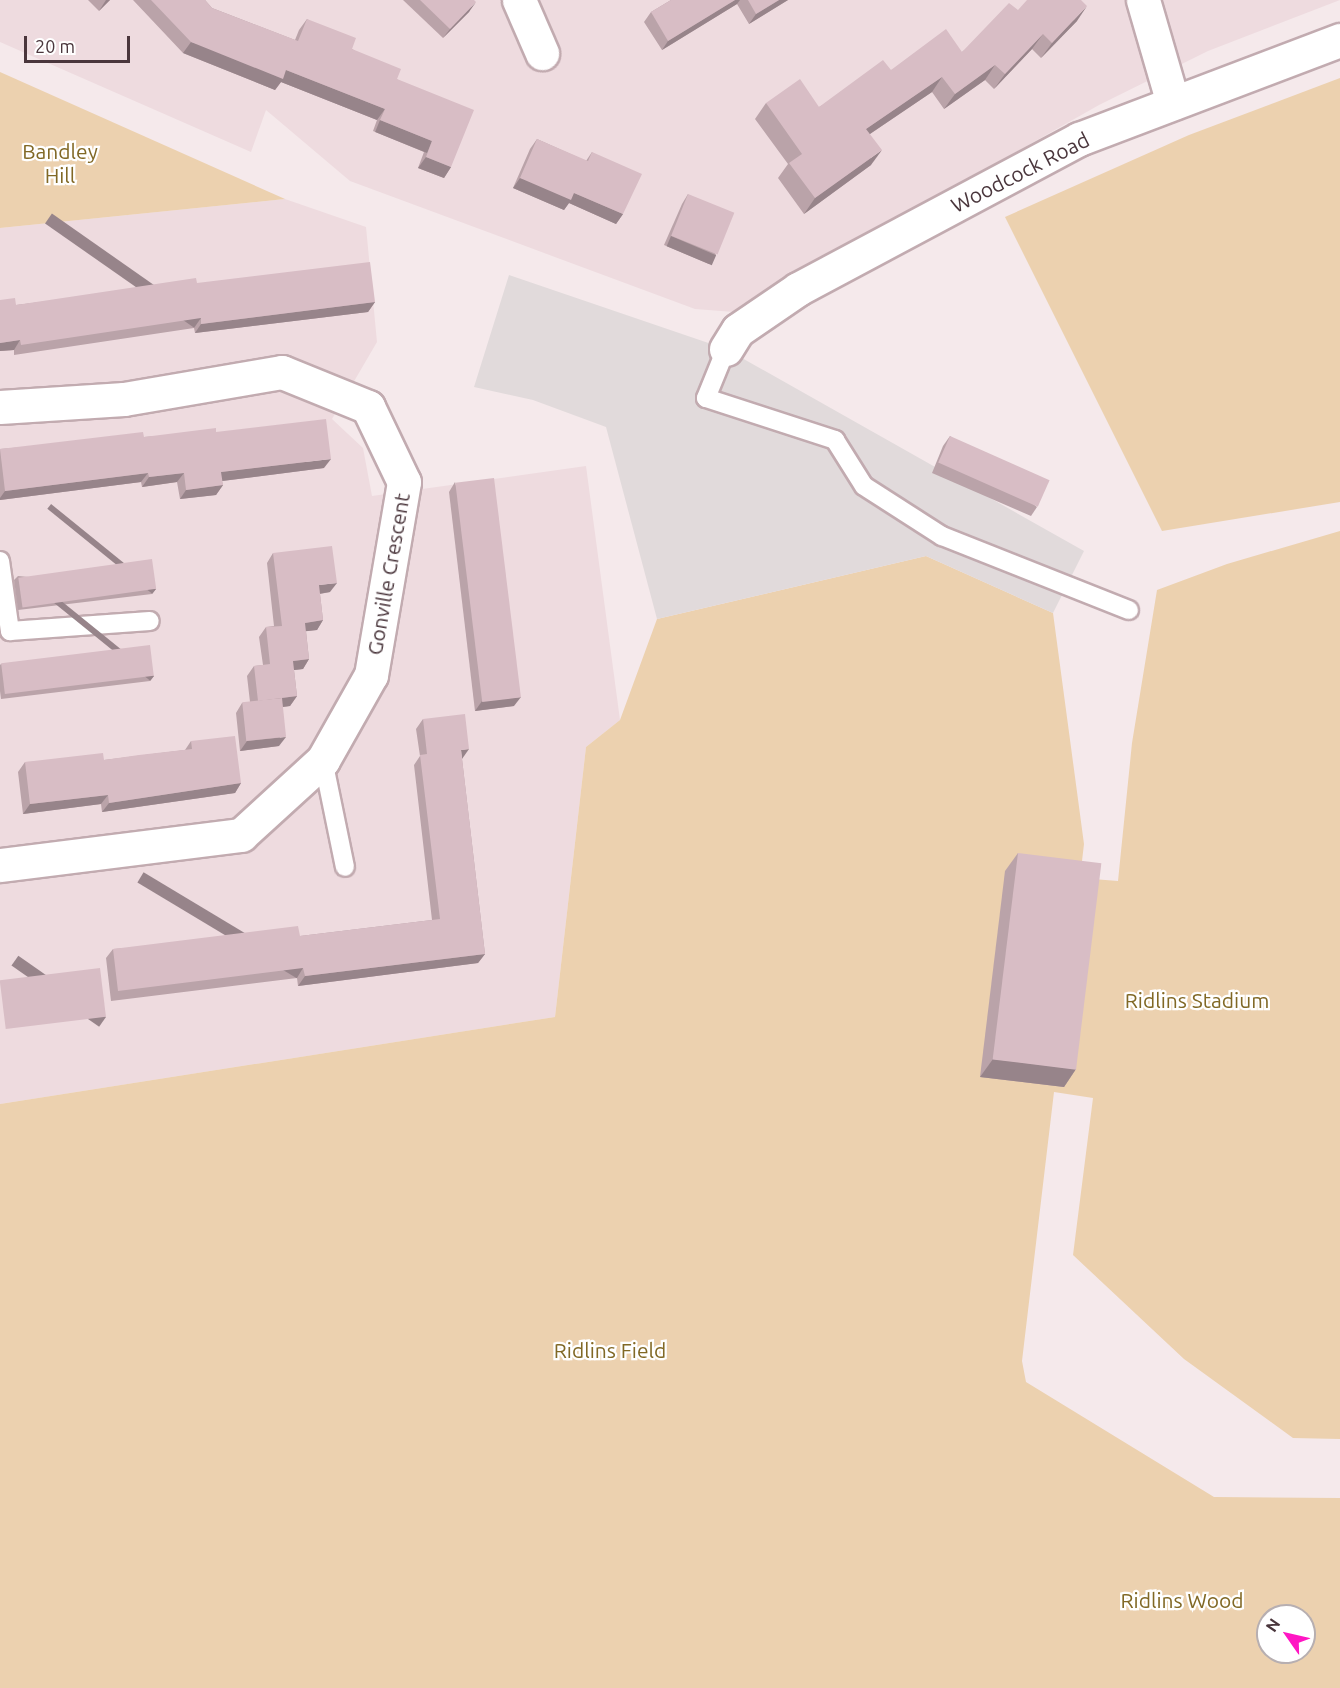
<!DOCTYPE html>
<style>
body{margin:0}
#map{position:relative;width:1340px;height:1688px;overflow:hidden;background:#f5e9eb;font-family:Ubuntu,sans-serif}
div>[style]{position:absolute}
.residential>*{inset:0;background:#eedbdf}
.green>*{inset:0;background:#ecd1af}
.parking>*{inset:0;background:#e1dadb}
.roads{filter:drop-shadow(2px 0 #c2abb0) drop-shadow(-2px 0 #c2abb0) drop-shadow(0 2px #c2abb0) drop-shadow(0 -2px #c2abb0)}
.lane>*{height:18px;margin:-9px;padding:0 9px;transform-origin:9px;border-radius:9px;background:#fff}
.street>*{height:33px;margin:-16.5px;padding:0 16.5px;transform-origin:16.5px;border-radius:16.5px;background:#fff}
.wall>*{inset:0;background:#baa3a9}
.shaded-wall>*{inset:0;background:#97848a;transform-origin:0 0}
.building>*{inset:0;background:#d8bdc5;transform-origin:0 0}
span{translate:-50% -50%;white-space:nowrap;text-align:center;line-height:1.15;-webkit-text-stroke:4.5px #fff;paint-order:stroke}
.park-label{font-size:21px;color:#816825}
.street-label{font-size:21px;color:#4a363c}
.north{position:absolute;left:1256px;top:1604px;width:60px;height:60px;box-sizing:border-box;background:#fff;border:2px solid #b7afb1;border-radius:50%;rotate:304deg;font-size:16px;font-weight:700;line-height:24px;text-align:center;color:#4a363c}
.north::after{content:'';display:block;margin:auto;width:21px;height:27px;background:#ff16c3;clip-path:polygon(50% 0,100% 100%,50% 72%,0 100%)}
.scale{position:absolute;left:24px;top:36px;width:106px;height:27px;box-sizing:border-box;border:3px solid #4a363c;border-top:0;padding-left:8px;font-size:18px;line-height:21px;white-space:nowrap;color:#4a363c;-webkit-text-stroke:4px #fff;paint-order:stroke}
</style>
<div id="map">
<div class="residential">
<i style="clip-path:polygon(0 0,1340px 0,1208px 51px,1099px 105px,734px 312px,695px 309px,350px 181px,266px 110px,251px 152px,0 42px)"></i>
<i style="clip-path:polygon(285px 199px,366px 227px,377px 342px,332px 419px,363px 448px,372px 496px,586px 466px,620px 720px,586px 747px,555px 1017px,0 1104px,0 228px)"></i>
</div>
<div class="green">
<i style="clip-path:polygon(0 72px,285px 199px,0 228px)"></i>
<i style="clip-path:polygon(1340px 78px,1340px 502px,1162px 531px,1005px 217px,1189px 135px)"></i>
<i style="clip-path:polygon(evenodd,1340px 531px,1340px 1439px,1293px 1438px,1184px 1359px,1073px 1255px,1093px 1098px,1054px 1092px,1022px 1361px,1026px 1382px,1214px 1497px,1340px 1498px,1340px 1688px,0 1688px,0 1104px,555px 1017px,586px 747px,620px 720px,657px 619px,926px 556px,1053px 613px,1084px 844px,1080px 878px,1118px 881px,1132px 743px,1157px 590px,1227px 564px,1340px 531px,1268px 1616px,1304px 1616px,1304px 1652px,1268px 1652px,1268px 1616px)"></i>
</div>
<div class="parking">
<i style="clip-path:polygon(509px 275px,726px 349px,1084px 551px,1053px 613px,926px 556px,657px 619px,606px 427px,533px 400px,474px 387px)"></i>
</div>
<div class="roads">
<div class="lane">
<i style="left:726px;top:349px;width:53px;rotate:112.2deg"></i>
<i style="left:706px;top:398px;width:136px;rotate:18deg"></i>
<i style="left:835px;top:440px;width:54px;rotate:57.8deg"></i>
<i style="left:864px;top:486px;width:93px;rotate:32.7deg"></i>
<i style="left:942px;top:536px;width:201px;rotate:21.6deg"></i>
<i style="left:0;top:561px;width:71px;rotate:81.9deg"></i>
<i style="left:10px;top:631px;width:140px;rotate:-4.1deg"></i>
<i style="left:323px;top:760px;width:109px;rotate:78.4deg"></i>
</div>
<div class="street">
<i style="left:519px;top:0;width:58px;rotate:66.5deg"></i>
<i style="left:1143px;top:0;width:107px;rotate:73.8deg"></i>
<i style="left:726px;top:349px;width:22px;rotate:-58deg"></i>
<i style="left:738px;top:330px;width:73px;rotate:-34.3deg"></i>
<i style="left:798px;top:289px;width:319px;rotate:-28.1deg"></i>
<i style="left:1079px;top:139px;width:279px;rotate:-20.8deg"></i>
<i style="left:0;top:407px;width:124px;rotate:-3.7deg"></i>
<i style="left:124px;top:399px;width:160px;rotate:-9.7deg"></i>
<i style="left:282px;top:372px;width:93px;rotate:22.1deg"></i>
<i style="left:368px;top:407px;width:83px;rotate:64.4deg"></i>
<i style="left:404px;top:482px;width:196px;rotate:99.7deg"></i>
<i style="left:371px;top:675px;width:98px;rotate:119.5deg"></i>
<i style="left:323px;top:760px;width:111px;rotate:137.6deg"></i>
<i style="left:241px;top:835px;width:243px;rotate:172.9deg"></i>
</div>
</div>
<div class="wall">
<i style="clip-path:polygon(88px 0,110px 0,99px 11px)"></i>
<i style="clip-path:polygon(133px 0,205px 0,212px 8px,295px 40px,299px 30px,307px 19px,397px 79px,451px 167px,444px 178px,418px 168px,424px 152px,373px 131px,377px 120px,281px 82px,275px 90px,183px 53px)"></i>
<i style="clip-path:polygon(403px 0,474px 0,469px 12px,443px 38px)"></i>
<i style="clip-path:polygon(671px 0,788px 0,749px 24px,737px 4px,662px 50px,644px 22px,651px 12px)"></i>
<i style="clip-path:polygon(1018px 10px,1077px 21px,1041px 58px,1032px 49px,994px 89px,985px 80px,944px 109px,932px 92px,870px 134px,871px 165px,804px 214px,778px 178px,788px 164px,755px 119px,766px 103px,819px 107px,891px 70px,962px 52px)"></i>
<i style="clip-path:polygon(537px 139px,586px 161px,592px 152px,623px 214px,616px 224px,569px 203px,564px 210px,513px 188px,530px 149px)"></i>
<i style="clip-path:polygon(688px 194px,716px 255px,709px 264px,664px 245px,682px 204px)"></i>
<i style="clip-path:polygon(197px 283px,375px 302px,368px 312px,195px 333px,194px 328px,14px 355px,14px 350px,0 351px,0 300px,16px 305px)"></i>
<i style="clip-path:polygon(216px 432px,324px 468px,222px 481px,223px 485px,216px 495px,180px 499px,177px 482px,142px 487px,141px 482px,0 500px,0 449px,144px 437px)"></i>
<i style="clip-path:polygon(950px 436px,1037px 507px,1031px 516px,932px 473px,943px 446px)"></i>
<i style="clip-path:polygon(455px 482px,514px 706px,475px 711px,449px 492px)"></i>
<i style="clip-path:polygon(273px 553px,330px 592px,320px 594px,323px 620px,317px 630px,306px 631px,309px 659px,303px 669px,294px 670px,297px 696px,290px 706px,283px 707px,279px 746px,240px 751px,236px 713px,242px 703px,250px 702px,247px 676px,254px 666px,263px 665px,259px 637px,266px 627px,274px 626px,267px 563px)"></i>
<i style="clip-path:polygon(18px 576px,156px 589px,152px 594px,18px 610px,14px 580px)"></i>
<i style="clip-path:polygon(1px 664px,154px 676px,150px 681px,1px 699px,0 691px,0 665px)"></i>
<i style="clip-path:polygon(423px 719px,462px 759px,485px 954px,478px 963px,298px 986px,297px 978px,111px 1001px,106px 958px,113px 949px,300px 936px,432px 920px,414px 765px,420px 756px,416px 729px)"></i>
<i style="clip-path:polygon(191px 741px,241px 783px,235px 793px,102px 812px,101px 804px,23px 814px,18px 772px,25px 762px,104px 760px,185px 750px)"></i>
<i style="clip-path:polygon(1018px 853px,1076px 1069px,1064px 1087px,980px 1077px,1005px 871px)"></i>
</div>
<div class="shaded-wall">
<i style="clip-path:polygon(106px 0,110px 0,99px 11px)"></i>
<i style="clip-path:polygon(735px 0,740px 0,737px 4px,662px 50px,668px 41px)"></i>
<i style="clip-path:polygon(779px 0,788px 0,749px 24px,756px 14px)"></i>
<i style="clip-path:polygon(476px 2px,469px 12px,443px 38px,450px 29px)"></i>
<i style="clip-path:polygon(1087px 6px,1077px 21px,1041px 58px,1052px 43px)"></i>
<i style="clip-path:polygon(1043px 34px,1032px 49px,994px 89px,1005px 74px)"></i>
<i style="clip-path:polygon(191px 42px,286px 70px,385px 109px,377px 120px,281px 82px,275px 90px,183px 53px)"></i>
<i style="clip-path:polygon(995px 65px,985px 80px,944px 109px,955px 94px)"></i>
<i style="clip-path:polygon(942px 77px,932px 92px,855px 144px,866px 129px)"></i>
<i style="left:380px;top:120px;width:56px;height:13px;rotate:22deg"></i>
<i style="clip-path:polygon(882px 150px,871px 165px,804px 214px,815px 198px)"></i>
<i style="clip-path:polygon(426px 157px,451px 167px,444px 178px,418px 168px)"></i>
<i style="clip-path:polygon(520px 178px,574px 193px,623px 214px,616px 224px,569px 203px,564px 210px,513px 188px)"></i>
<i style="left:671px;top:236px;width:49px;height:11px;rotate:23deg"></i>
<i style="clip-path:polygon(375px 302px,368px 312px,195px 333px,201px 324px)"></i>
<i style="left:201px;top:318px;width:12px;height:182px;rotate:125deg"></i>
<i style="clip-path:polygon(20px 340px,14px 350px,0 351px,0 343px)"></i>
<i style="clip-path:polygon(331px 459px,324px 468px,214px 482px,221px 472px)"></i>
<i style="clip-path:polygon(148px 473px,141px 482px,0 500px,0 498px,5px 491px)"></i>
<i style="clip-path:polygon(184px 473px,177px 482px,142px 487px,149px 477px)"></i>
<i style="clip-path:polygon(223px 485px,216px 495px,180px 499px,186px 490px)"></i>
<i style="clip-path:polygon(337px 583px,330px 592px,312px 595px,319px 585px)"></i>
<i style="left:156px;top:589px;width:6px;height:135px;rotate:129deg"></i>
<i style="clip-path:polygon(323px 620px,317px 630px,299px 632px,305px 623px)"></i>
<i style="clip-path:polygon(309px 659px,303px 669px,286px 671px,293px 661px)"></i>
<i style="left:154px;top:676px;width:6px;height:151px;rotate:129deg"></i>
<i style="clip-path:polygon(297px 696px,290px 706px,251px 711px,258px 701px)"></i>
<i style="clip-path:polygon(521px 697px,514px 706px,475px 711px,482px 701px)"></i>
<i style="clip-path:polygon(286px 737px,279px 746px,240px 751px,247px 741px)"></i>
<i style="clip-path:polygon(469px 749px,462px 759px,461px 750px)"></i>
<i style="clip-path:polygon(241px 783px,235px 793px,102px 812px,109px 803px)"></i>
<i style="clip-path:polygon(108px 795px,101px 804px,23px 814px,30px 804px)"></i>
<i style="clip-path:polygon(485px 954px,478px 963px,298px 986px,305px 976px)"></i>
<i style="left:303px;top:968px;width:12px;height:186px;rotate:121deg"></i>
<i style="left:106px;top:1017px;width:12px;height:107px;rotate:125deg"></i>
<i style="clip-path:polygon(993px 1059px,1076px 1069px,1064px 1087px,980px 1077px)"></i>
</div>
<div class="building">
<i style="clip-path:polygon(151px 0,205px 0,212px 8px,298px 41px,307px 19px,356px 38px,352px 49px,401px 69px,397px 79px,474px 110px,451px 167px,426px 157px,432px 141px,380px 120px,385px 109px,286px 70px,283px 79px,191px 42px)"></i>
<i style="clip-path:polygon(420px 0,474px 0,476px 2px,450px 29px)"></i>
<i style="clip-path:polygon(671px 0,735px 0,668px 41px,651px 12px)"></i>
<i style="clip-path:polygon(748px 0,779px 0,756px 14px)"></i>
<i style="clip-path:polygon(1027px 0,1081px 0,1087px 6px,1052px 43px,1043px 34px,1005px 74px,995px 65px,955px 94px,942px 77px,866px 129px,882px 150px,815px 198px,789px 163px,802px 154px,766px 103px,800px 79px,819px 107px,883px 60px,891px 70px,946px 29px,962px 52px,1009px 3px,1018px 10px)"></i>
<i style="clip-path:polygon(537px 139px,588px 161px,592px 152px,642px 174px,623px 214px,574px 193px,571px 200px,520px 178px)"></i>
<i style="left:688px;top:194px;width:50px;height:45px;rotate:22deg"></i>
<i style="clip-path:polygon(370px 262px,375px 302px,201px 324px,201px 318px,21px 345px,20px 340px,0 343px,0 300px,15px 298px,16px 305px,196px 278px,197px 283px)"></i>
<i style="clip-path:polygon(326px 419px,331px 459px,221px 472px,223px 485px,186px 490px,184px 473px,149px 477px,148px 473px,5px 491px,0 449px,143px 432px,144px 437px,216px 428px,216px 432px)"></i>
<i style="left:950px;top:436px;width:109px;height:29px;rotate:24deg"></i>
<i style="left:494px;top:478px;width:221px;height:39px;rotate:83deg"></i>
<i style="clip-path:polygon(332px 546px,337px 583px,319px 585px,323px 620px,305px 623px,309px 659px,293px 661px,297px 696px,258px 701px,254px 666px,270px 664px,266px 627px,282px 626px,273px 553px)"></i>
<i style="left:152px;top:559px;width:30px;height:135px;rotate:82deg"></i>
<i style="left:150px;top:645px;width:31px;height:150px;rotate:83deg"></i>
<i style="left:282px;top:698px;width:39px;height:40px;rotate:84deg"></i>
<i style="clip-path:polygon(465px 714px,469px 749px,461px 750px,485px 954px,305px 976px,303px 968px,118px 991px,113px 949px,298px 926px,300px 936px,440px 919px,420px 755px,427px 754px,423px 719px)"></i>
<i style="clip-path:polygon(235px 736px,241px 783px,109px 803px,108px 795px,30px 804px,25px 762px,103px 753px,104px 760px,139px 755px,192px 749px,191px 741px)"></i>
<i style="left:1018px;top:853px;width:84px;height:208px;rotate:7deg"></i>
<i style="left:100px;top:968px;width:49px;height:101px;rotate:83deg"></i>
</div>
<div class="park-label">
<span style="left:60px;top:163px">Bandley<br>Hill</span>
<span style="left:1197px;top:1000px">Ridlins Stadium</span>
<span style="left:610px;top:1350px">Ridlins Field</span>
<span style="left:1182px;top:1600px">Ridlins Wood</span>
</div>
<div class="street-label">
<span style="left:1020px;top:172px;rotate:-27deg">Woodcock Road</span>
<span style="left:388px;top:574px;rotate:-80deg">Gonville Crescent</span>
</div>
<div class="north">N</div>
<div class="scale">20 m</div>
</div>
